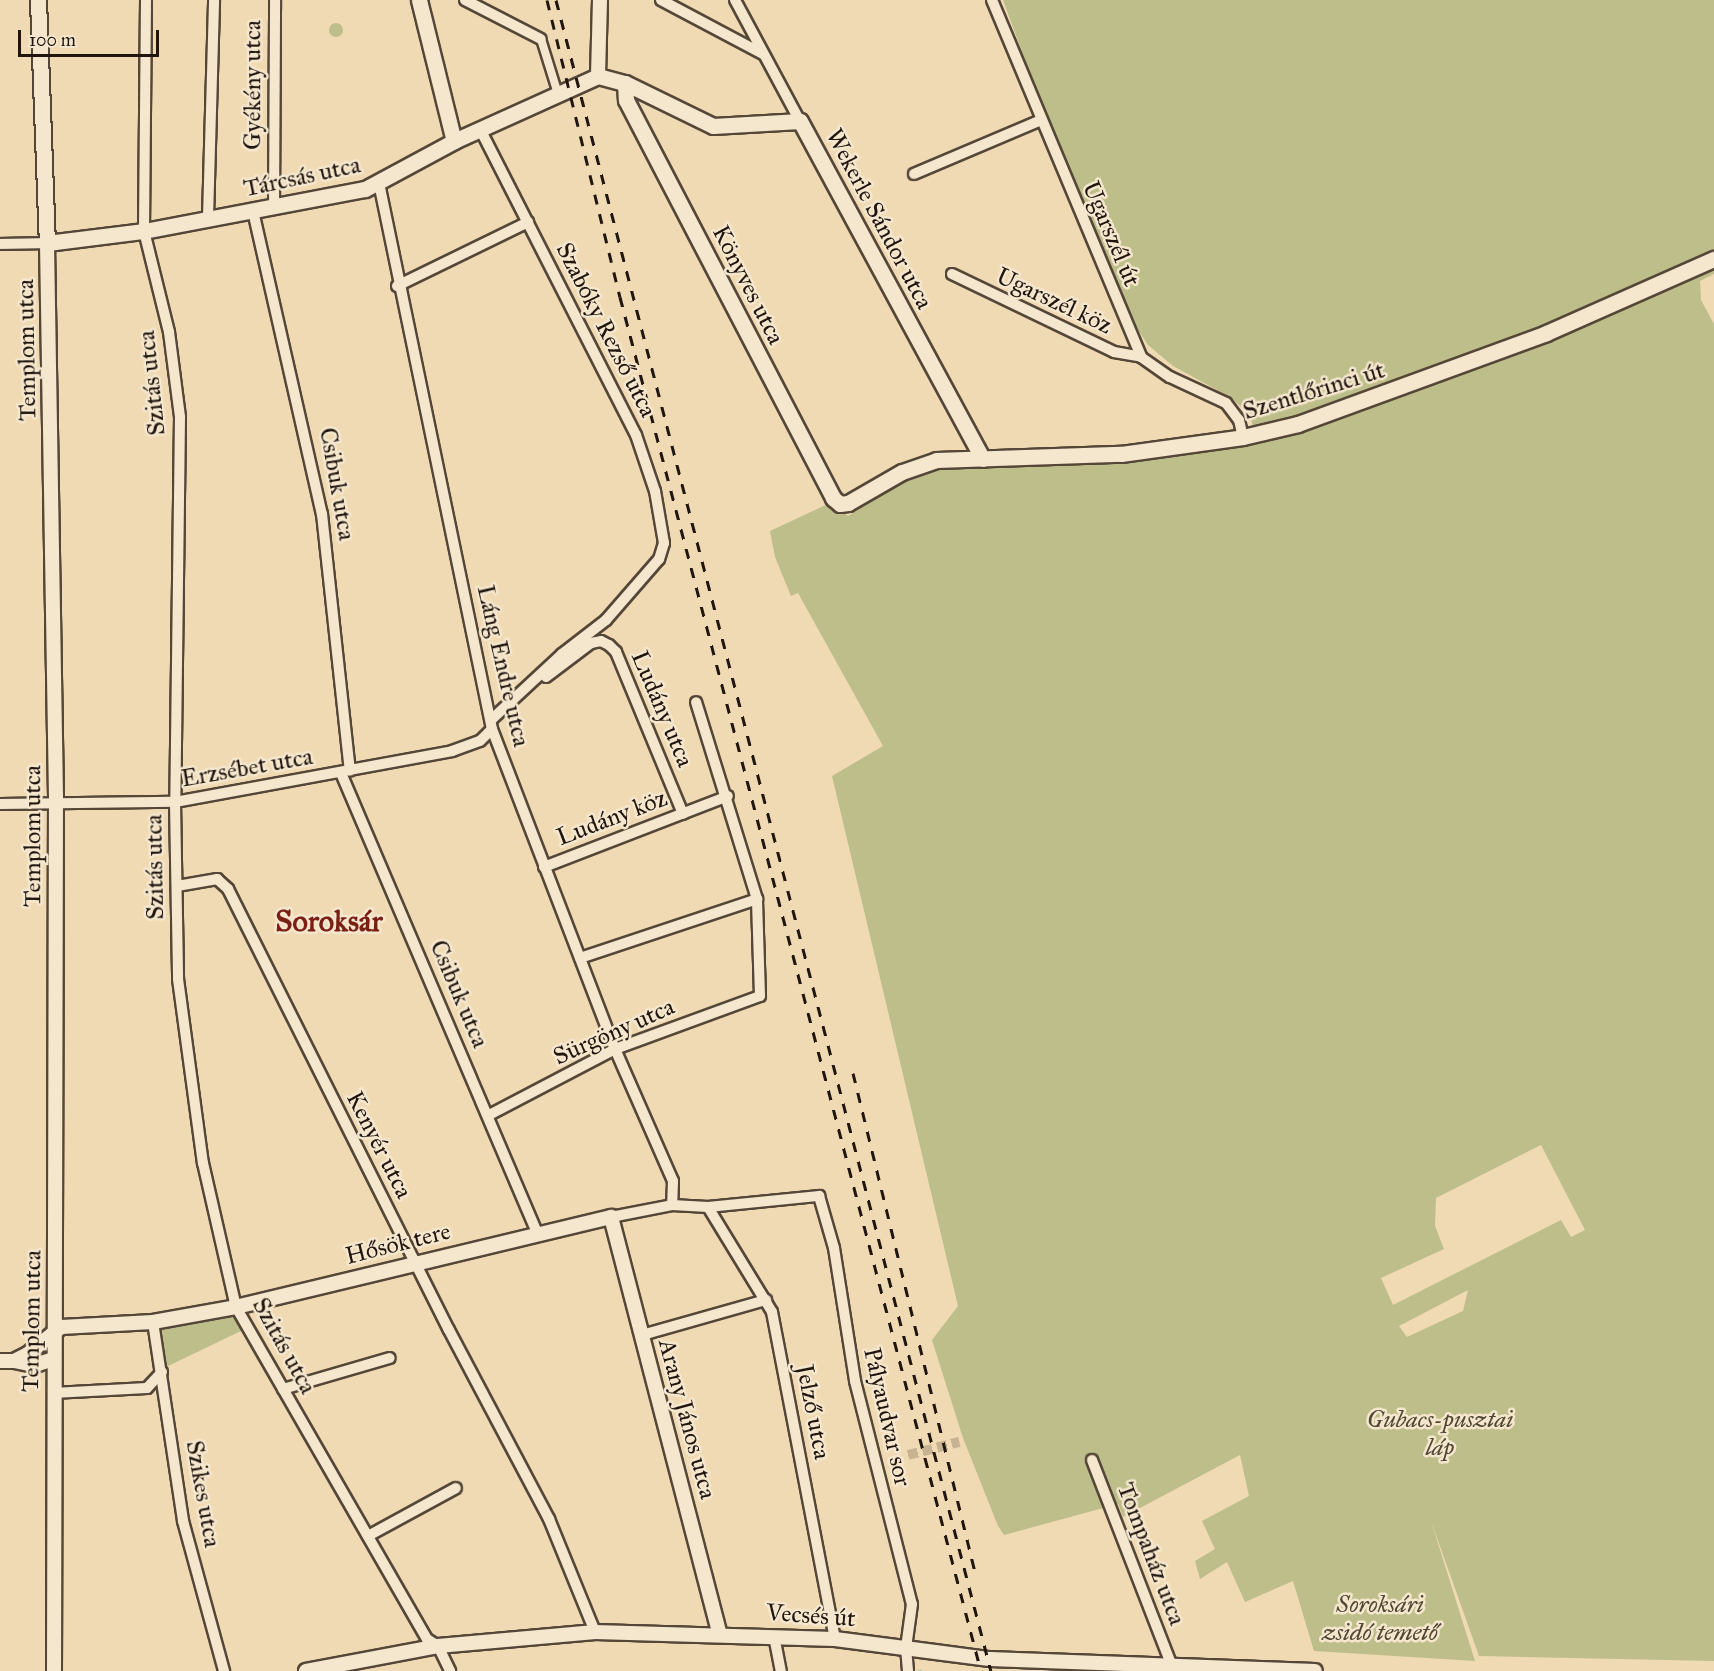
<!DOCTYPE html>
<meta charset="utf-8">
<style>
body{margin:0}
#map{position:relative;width:1714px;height:1671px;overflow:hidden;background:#f0dab3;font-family:"IM FELL Great Primer",serif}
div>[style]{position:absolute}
.green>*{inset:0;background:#bdbe8a}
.round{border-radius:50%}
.stream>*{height:3px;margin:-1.5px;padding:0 1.5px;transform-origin:1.5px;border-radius:1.5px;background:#9abbaa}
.minor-tunnel>*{height:10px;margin-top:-5px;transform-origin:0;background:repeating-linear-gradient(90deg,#c7b392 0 10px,transparent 0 15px)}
.roads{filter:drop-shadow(2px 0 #554738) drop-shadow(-2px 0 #554738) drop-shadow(0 2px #554738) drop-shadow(0 -2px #554738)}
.pedestrian>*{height:8px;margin:-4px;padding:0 4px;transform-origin:4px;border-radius:4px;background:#f5e7ce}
.minor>*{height:10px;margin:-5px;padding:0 5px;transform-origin:5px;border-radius:5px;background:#f5e7ce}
.tertiary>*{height:14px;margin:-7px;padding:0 7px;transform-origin:7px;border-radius:7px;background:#f5e7ce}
.secondary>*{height:15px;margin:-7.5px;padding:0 7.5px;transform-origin:7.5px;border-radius:7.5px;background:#f5e7ce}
.rail>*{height:3px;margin-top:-1.5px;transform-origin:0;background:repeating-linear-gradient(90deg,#21160f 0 10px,transparent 0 20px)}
span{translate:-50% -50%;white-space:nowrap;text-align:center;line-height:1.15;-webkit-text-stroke:5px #f5e7ce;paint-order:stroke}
.street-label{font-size:24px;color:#21160f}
.park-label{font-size:24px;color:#504834;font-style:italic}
.district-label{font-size:30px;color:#7a1f14;font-weight:700}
.scale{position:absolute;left:18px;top:30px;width:141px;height:27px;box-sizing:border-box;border:3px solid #21160f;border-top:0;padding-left:8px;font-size:18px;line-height:21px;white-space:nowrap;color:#21160f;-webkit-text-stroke:4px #f5e7ce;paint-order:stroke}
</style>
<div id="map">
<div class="green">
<i style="clip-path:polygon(evenodd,1003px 0,1714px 0,1714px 274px,1700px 281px,1701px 300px,1714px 324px,1714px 1661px,1479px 1656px,1431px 1521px,1475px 1661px,1314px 1651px,1293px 1581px,1245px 1602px,1227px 1562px,1200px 1579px,1195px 1561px,1215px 1549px,1202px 1521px,1249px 1496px,1240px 1455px,1123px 1517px,1118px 1504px,1004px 1535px,998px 1526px,963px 1438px,932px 1340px,958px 1306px,832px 776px,883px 746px,798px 593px,791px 596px,775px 557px,770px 531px,830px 503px,848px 516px,906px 479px,938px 466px,1258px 441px,1249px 414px,1230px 397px,1173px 366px,1148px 345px,1133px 322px,1091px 241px,1003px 0,1541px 1145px,1585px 1230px,1571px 1237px,1561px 1220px,1393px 1305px,1381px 1278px,1444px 1249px,1435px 1226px,1436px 1198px,1541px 1145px,1003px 0,1468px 1290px,1463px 1311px,1407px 1337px,1399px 1326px,1468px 1290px)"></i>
<i class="round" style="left:329px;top:23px;width:14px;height:14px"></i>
<i style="clip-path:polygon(236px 1314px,245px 1329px,164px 1368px,156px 1324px)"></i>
</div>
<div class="stream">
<i style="left:919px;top:1671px;width:1px"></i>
</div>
<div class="minor-tunnel">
<i style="left:908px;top:1455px;width:53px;rotate:-14.3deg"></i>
</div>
<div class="roads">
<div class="pedestrian">
<i style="left:541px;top:39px;width:58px;rotate:72.8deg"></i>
</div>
<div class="minor">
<i style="left:146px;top:0;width:231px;rotate:90.5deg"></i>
<i style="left:144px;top:231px;width:104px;rotate:76.1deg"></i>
<i style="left:169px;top:332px;width:86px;rotate:82.6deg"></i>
<i style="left:180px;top:417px;width:385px;rotate:90.7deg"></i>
<i style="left:175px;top:802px;width:177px;rotate:89deg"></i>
<i style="left:178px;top:979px;width:186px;rotate:82.3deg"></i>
<i style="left:203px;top:1163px;width:148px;rotate:77.1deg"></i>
<i style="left:236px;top:1307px;width:383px;rotate:60.1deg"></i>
<i style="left:427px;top:1639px;width:13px;rotate:32deg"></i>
<i style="left:438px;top:1646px;width:28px;rotate:64deg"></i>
<i style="left:465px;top:0;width:85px;rotate:27.2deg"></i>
<i style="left:661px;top:0;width:115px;rotate:27.9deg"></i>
<i style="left:735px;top:0;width:137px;rotate:61.8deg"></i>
<i style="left:992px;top:0;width:387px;rotate:67.3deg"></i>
<i style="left:1141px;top:357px;width:35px;rotate:35deg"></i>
<i style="left:1170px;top:377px;width:62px;rotate:24.9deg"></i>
<i style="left:1226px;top:403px;width:21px;rotate:53deg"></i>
<i style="left:1239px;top:420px;width:17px;rotate:77deg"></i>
<i style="left:480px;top:129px;width:343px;rotate:63deg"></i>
<i style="left:636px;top:435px;width:59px;rotate:71.3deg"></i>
<i style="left:655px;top:491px;width:53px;rotate:80.2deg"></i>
<i style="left:664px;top:543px;width:17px;rotate:107deg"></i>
<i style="left:659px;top:559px;width:81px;rotate:131deg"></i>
<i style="left:606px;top:620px;width:56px;rotate:142.3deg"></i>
<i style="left:562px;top:654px;width:96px;rotate:137.1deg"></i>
<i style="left:914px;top:174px;width:138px;rotate:-23deg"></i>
<i style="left:379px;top:183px;width:558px;rotate:78.31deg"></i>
<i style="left:492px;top:729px;width:343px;rotate:69deg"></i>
<i style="left:615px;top:1049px;width:144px;rotate:66.3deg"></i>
<i style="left:673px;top:1181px;width:24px;rotate:92deg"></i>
<i style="left:274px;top:207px;width:207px;rotate:-89.7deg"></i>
<i style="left:253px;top:211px;width:311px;rotate:77.2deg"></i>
<i style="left:322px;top:514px;width:258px;rotate:83.8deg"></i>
<i style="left:208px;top:218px;width:218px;rotate:-88.4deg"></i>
<i style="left:0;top:244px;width:47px;rotate:-1.2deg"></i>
<i style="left:952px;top:274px;width:180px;rotate:25.7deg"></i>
<i style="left:1114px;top:352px;width:27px;rotate:10deg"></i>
<i style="left:397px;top:286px;width:146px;rotate:-26deg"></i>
<i style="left:546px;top:677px;width:56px;rotate:-37.1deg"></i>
<i style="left:591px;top:643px;width:10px;rotate:-11deg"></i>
<i style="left:601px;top:641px;width:9px;rotate:27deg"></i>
<i style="left:609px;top:645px;width:10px;rotate:45deg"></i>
<i style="left:616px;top:652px;width:175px;rotate:67.5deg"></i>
<i style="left:341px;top:773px;width:499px;rotate:66.9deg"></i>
<i style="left:0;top:804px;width:175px;rotate:-0.7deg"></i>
<i style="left:175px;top:802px;width:282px;rotate:-10.4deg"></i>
<i style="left:452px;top:751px;width:30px;rotate:-20deg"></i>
<i style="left:480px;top:741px;width:17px;rotate:-45deg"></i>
<i style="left:544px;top:867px;width:197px;rotate:-21.1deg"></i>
<i style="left:177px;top:886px;width:41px;rotate:-9.9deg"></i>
<i style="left:217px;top:879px;width:15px;rotate:42deg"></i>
<i style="left:228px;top:889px;width:493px;rotate:63.4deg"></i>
<i style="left:449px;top:1330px;width:214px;rotate:62.1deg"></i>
<i style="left:549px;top:1519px;width:122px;rotate:67.8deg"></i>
<i style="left:580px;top:958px;width:187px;rotate:-18.4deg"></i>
<i style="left:489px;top:1115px;width:142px;rotate:-27.6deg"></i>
<i style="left:615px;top:1049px;width:154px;rotate:-20.1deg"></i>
<i style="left:760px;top:996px;width:97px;rotate:-91.8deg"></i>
<i style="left:757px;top:899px;width:206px;rotate:-107.2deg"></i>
<i style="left:708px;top:1207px;width:123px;rotate:58.6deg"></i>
<i style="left:772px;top:1312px;width:333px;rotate:79.1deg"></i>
<i style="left:611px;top:1217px;width:62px;rotate:-11.1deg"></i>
<i style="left:672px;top:1205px;width:36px;rotate:3deg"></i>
<i style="left:708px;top:1207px;width:112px;rotate:-5.7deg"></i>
<i style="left:819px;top:1196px;width:54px;rotate:73.9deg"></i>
<i style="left:834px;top:1248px;width:135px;rotate:81deg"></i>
<i style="left:855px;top:1381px;width:230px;rotate:75.7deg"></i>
<i style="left:912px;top:1604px;width:44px;rotate:97.8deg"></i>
<i style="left:906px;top:1648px;width:23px;rotate:85deg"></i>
<i style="left:153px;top:1322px;width:201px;rotate:81.4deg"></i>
<i style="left:183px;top:1521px;width:156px;rotate:74.7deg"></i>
<i style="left:642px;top:1335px;width:129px;rotate:-15.8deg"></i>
<i style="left:283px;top:1389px;width:111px;rotate:-16.2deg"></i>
<i style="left:53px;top:1393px;width:94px;rotate:-3deg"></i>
<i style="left:147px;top:1388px;width:22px;rotate:-47deg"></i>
<i style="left:1092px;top:1460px;width:219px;rotate:68.8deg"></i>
<i style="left:368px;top:1536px;width:100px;rotate:-28.6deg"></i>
<i style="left:774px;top:1636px;width:36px;rotate:79deg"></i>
</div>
<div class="tertiary">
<i style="left:598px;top:76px;width:76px;rotate:-88.5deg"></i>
<i style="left:47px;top:243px;width:552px;rotate:89.07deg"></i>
<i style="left:56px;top:795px;width:876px;rotate:90.13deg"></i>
<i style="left:0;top:1361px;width:14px"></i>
<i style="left:14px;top:1361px;width:16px;rotate:-27deg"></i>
<i style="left:28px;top:1354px;width:43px;rotate:-39.3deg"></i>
<i style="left:61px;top:1327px;width:92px;rotate:-3.1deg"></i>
<i style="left:153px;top:1322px;width:84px;rotate:-10.2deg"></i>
<i style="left:236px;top:1307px;width:386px;rotate:-13.5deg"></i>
<i style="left:611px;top:1217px;width:430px;rotate:75.4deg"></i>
<i style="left:14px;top:1361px;width:21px;rotate:11deg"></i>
<i style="left:35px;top:1365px;width:19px;rotate:-18deg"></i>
<i style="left:306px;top:1671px;width:134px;rotate:-10.7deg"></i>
<i style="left:438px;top:1646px;width:158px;rotate:-5.1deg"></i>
<i style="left:595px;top:1632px;width:240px;rotate:1.7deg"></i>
<i style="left:835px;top:1639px;width:156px;rotate:7.4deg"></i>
<i style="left:990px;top:1659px;width:325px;rotate:2.1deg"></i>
</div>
<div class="secondary">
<i style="left:38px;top:0;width:243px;rotate:87.9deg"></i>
<i style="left:47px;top:243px;width:98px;rotate:-7.1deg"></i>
<i style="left:144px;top:231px;width:225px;rotate:-10.8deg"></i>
<i style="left:365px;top:189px;width:101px;rotate:-28.3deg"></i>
<i style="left:454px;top:141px;width:158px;rotate:-24.3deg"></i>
<i style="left:598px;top:76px;width:28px;rotate:15deg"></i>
<i style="left:625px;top:83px;width:98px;rotate:26deg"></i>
<i style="left:713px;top:126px;width:87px;rotate:-3.3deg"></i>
<i style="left:800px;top:121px;width:384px;rotate:61.6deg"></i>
<i style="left:419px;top:0;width:145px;rotate:76.1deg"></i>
<i style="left:625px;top:83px;width:17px;rotate:87deg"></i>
<i style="left:626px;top:100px;width:449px;rotate:62.5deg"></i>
<i style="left:833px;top:498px;width:9px;rotate:41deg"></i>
<i style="left:840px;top:504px;width:8px;rotate:-7deg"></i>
<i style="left:848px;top:503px;width:62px;rotate:-29.9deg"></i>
<i style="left:902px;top:472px;width:36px;rotate:-19deg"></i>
<i style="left:936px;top:460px;width:185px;rotate:-1.9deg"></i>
<i style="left:1121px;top:454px;width:123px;rotate:-7.9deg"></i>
<i style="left:1243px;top:437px;width:57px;rotate:-13.3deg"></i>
<i style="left:1298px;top:424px;width:264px;rotate:-20.1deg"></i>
<i style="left:1546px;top:333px;width:184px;rotate:-23.8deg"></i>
</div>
</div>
<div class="rail">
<i style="left:547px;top:0;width:306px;rotate:76.2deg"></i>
<i style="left:620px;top:297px;width:1421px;rotate:75.28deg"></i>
<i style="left:556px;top:0;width:1727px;rotate:75.41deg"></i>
<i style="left:853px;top:1073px;width:514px;rotate:76.26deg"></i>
</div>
<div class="street-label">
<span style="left:253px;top:85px;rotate:-90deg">Gyékény utca</span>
<span style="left:302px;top:177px;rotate:-12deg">Tárcsás utca</span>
<span style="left:879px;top:219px;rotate:62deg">Wekerle Sándor utca</span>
<span style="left:1111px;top:234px;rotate:67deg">Ugarszél út</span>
<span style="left:748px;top:285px;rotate:63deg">Könyves utca</span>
<span style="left:1054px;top:301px;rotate:25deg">Ugarszél köz</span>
<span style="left:606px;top:330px;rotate:63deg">Szabóky Rezső utca</span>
<span style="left:27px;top:350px;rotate:-91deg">Templom utca</span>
<span style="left:152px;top:383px;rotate:-96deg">Szitás utca</span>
<span style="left:1314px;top:391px;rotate:-17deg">Szentlőrinci út</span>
<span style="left:337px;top:484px;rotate:80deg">Csibuk utca</span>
<span style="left:503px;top:666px;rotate:77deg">Láng Endre utca</span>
<span style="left:662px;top:709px;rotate:67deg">Ludány utca</span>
<span style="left:247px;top:768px;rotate:-10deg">Erzsébet utca</span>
<span style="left:612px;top:818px;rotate:-21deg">Ludány köz</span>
<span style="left:33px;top:836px;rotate:-90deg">Templom utca</span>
<span style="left:155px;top:867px;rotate:-91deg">Szitás utca</span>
<span style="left:459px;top:994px;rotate:67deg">Csibuk utca</span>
<span style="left:614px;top:1032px;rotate:-24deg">Sürgöny utca</span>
<span style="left:379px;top:1145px;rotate:63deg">Kenyér utca</span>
<span style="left:398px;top:1244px;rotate:-14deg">Hősök tere</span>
<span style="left:32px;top:1321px;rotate:-89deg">Templom utca</span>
<span style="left:284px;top:1346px;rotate:61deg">Szitás utca</span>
<span style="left:813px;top:1412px;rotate:79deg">Jelző utca</span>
<span style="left:887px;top:1417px;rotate:77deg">Pályaudvar sor</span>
<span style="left:687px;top:1419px;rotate:75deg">Arany János utca</span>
<span style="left:203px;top:1494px;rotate:80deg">Szikes utca</span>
<span style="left:1151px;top:1554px;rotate:69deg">Tompaház utca</span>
<span style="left:811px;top:1616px;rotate:4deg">Vecsés út</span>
</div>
<div class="park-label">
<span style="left:1440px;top:1434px">Gubacs-pusztai<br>láp</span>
<span style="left:1380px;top:1619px">Soroksári<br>zsidó temető</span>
</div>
<div class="district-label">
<span style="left:329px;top:921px">Soroksár</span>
</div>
<div class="scale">100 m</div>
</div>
